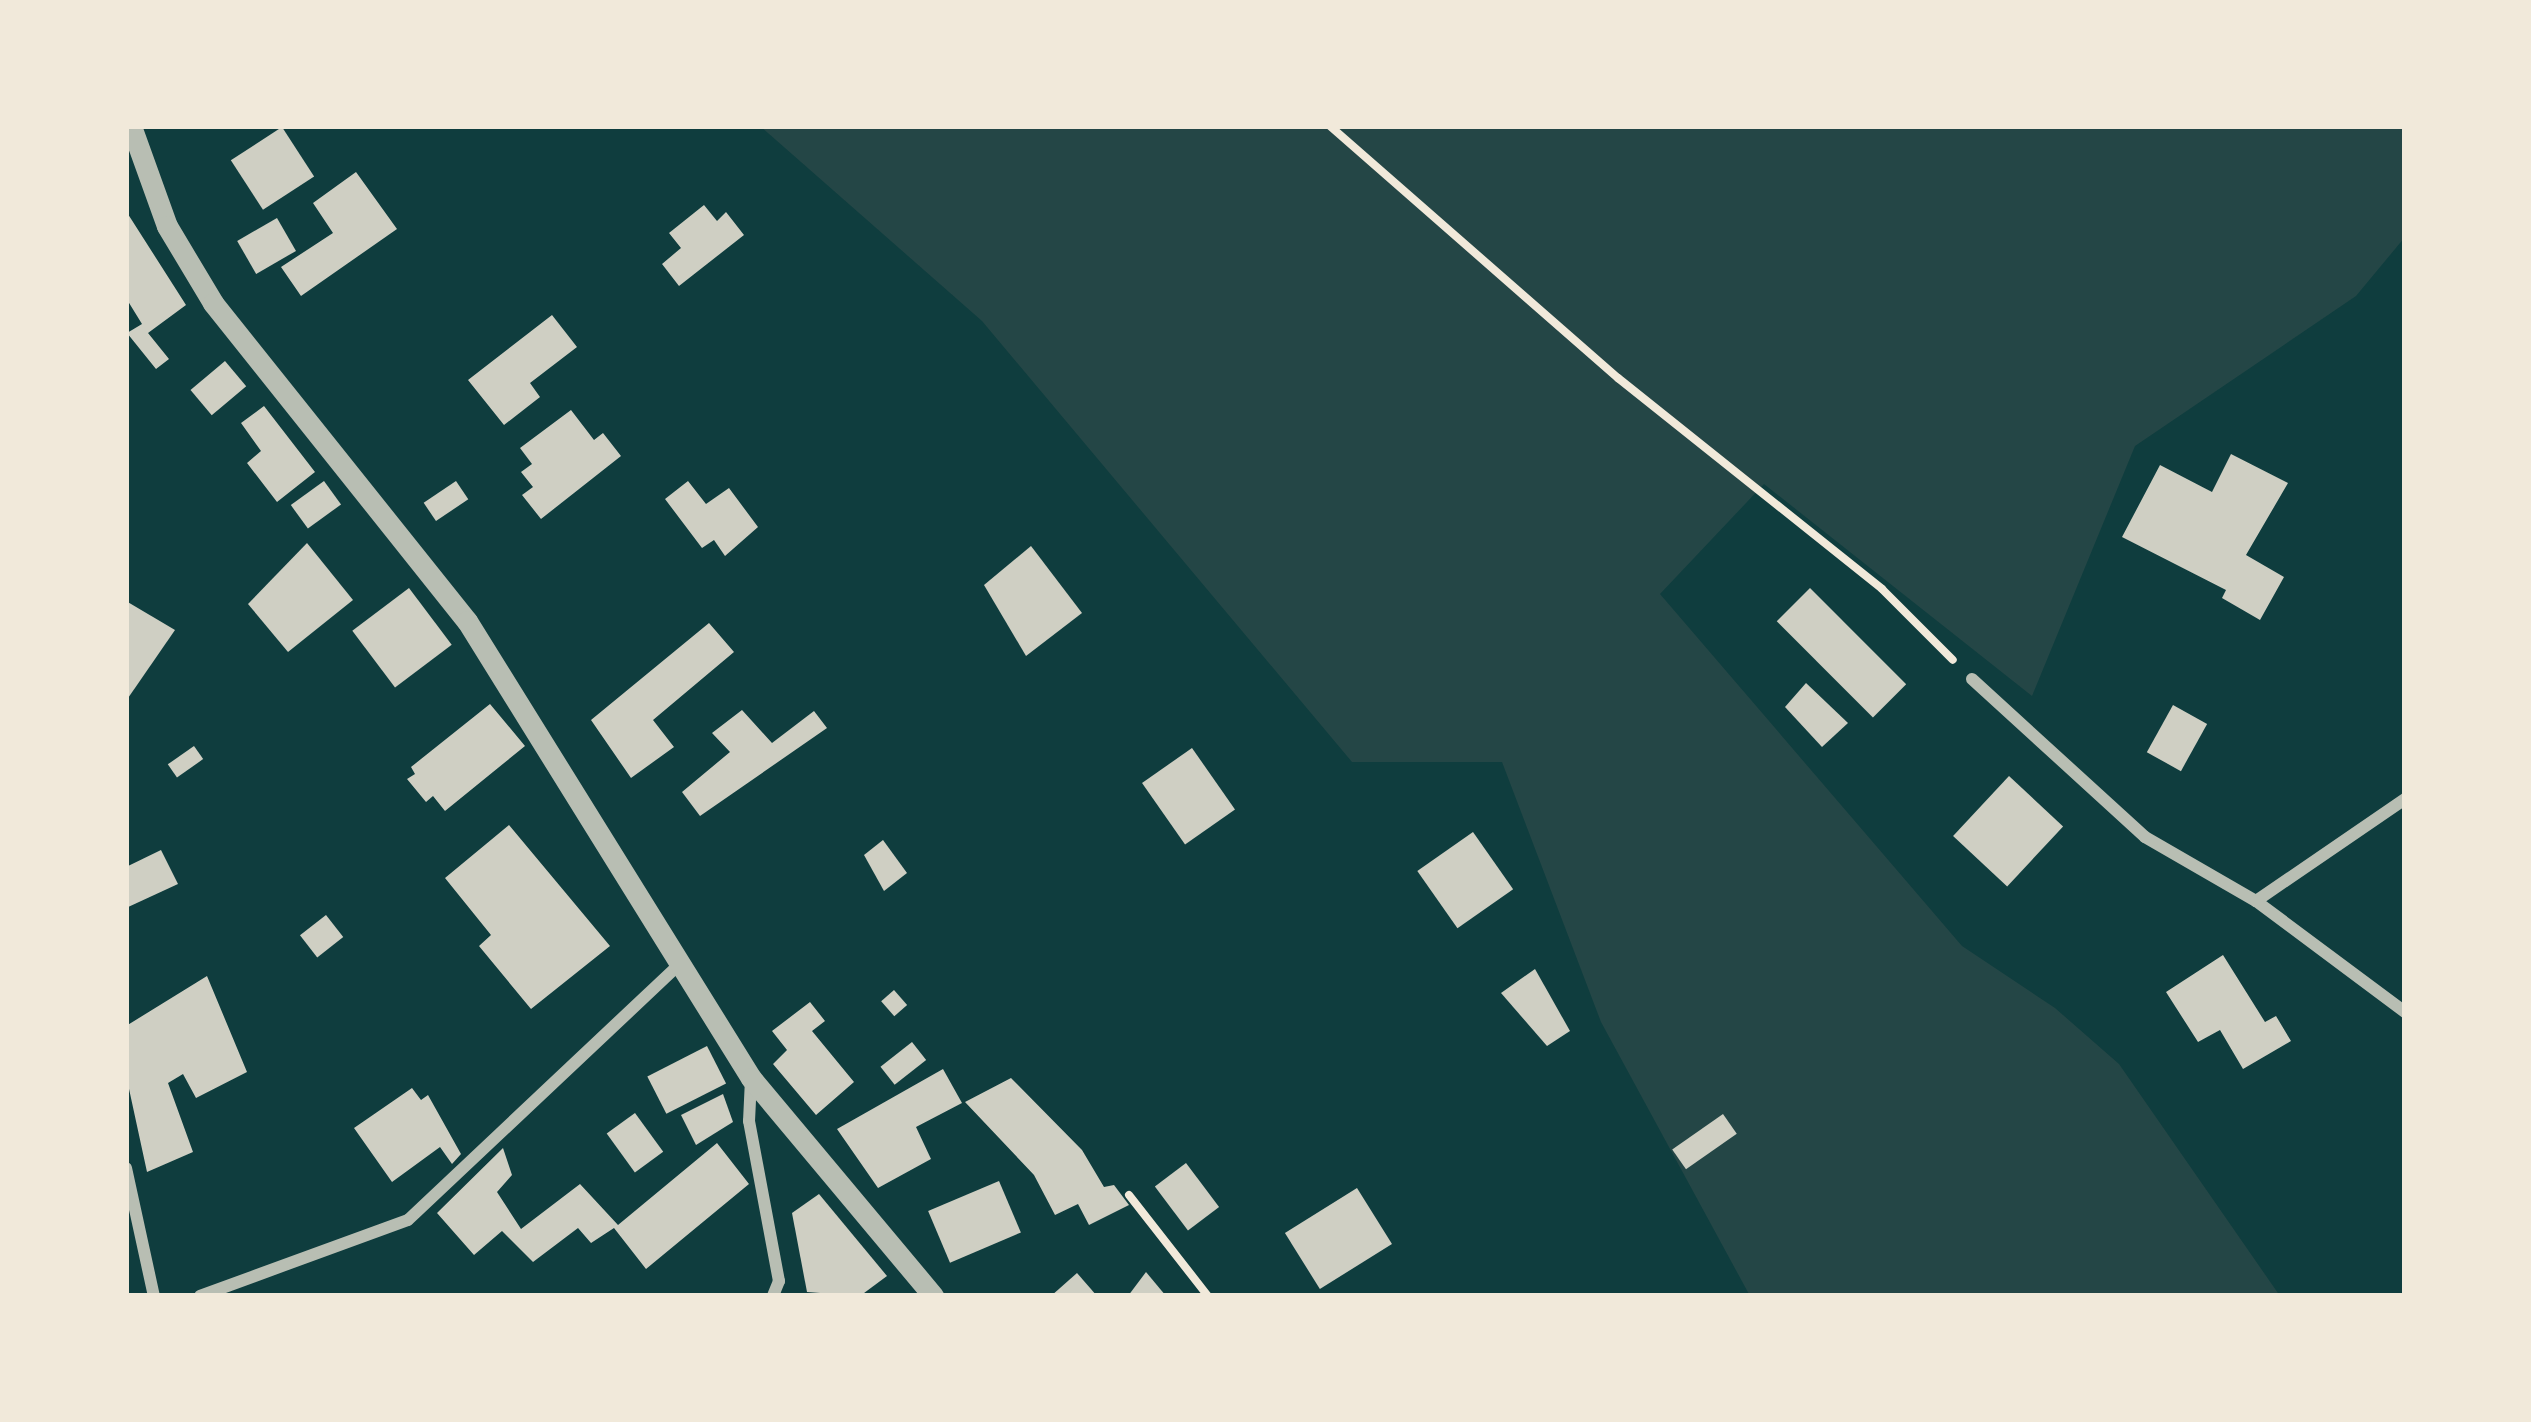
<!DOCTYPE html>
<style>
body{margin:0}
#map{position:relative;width:2531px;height:1422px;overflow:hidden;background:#0f3d3e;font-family:Lato,sans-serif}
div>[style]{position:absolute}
.green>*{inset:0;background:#244646}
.building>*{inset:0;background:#cfcfc3;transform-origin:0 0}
.path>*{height:8px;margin:-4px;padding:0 4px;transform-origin:4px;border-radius:4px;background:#f1e9da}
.minor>*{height:12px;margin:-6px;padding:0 6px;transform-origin:6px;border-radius:6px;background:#b8beb3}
.tertiary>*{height:21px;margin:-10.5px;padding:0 10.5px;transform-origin:10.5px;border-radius:10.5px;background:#b8beb3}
span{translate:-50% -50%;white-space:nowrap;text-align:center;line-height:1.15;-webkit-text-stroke:12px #f1e9da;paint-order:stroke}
.frame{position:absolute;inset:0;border:129px solid #f1e9da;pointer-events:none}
</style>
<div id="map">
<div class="green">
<i style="clip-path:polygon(760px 126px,2405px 126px,2405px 237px,2356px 296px,2135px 446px,2032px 696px,1764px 484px,1660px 594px,1962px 946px,2055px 1008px,2119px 1064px,2280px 1296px,1750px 1296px,1601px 1022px,1502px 762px,1352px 762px,982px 321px)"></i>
</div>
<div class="building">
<i style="left:282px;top:127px;width:59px;height:61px;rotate:57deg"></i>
<i style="clip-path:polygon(356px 172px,397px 229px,301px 296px,281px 267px,333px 233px,313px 203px)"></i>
<i style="clip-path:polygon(704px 205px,717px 221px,726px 212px,744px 235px,679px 286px,662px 264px,681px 248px,669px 233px)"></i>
<i style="clip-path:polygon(126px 211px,186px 305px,148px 333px,169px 359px,156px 369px,127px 333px,142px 324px,126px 298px)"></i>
<i style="left:277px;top:218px;width:38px;height:46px;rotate:60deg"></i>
<i style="clip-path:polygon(552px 315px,577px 347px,530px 383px,540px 397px,504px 425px,468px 380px)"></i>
<i style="left:225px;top:361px;width:33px;height:45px;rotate:50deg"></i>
<i style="clip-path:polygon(264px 406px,315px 472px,277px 502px,247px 463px,261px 451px,241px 423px)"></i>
<i style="clip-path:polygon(571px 410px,594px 440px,603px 433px,621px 456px,541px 519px,522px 495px,533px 487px,521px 472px,532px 464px,520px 448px)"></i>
<i style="clip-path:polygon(2231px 454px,2288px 483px,2246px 555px,2284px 577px,2260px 620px,2222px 598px,2226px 590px,2122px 537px,2160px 465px,2212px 492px)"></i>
<i style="left:324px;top:481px;width:29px;height:41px;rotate:54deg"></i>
<i style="left:456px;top:481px;width:22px;height:39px;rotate:56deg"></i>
<i style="clip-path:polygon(688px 481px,706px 504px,729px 488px,758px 527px,725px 556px,714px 540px,702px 548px,665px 499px)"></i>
<i style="clip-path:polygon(307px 543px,353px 600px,288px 652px,248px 604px)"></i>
<i style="clip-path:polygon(1031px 546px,1082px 613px,1026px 656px,984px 585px)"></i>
<i style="left:409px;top:588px;width:71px;height:71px;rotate:53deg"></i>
<i style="left:1810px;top:588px;width:136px;height:47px;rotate:45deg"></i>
<i style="clip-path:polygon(126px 601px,175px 630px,126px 701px)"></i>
<i style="clip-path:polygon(709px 623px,734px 652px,653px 720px,674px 747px,631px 778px,591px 720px)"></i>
<i style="clip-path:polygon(1806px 683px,1848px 723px,1822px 747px,1785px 707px)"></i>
<i style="clip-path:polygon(490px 704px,525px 746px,445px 811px,433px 796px,426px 802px,407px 779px,415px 774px,411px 767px)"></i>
<i style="left:2173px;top:705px;width:39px;height:54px;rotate:29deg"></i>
<i style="clip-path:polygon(742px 710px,772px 743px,814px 711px,827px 728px,700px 816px,682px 792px,730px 752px,712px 733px)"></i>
<i style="left:194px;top:746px;width:16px;height:32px;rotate:55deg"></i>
<i style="left:1192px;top:748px;width:75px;height:61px;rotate:55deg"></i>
<i style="left:2009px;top:776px;width:74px;height:82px;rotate:43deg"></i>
<i style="clip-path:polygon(509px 825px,610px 946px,531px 1009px,479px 946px,491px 935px,445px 878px)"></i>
<i style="left:1473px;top:832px;width:70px;height:68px;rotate:55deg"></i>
<i style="clip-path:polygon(883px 840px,907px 873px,884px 891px,864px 855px)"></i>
<i style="clip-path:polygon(161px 850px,178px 884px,126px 908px,126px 867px)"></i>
<i style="left:326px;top:915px;width:28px;height:33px;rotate:52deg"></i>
<i style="clip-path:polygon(2223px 955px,2265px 1022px,2276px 1016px,2291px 1041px,2243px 1069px,2220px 1030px,2198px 1042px,2166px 992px)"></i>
<i style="clip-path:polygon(1535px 969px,1570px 1031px,1547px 1046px,1501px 993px)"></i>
<i style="clip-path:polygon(207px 976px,247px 1072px,196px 1098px,183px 1074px,168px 1083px,193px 1152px,147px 1172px,126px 1075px,126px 1026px)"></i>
<i style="left:894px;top:990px;width:20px;height:17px;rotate:49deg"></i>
<i style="clip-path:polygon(810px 1002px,825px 1021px,812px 1031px,854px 1082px,816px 1115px,773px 1064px,787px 1050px,772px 1031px)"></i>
<i style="left:912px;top:1042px;width:23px;height:40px;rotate:52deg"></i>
<i style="left:707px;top:1046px;width:42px;height:67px;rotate:63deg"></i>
<i style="clip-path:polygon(943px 1069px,962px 1103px,916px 1127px,931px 1159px,878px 1188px,837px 1129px)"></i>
<i style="clip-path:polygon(1011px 1078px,1082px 1150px,1104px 1187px,1114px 1185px,1129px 1205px,1089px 1225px,1078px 1204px,1055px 1215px,1034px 1175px,965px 1102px)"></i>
<i style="clip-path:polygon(412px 1088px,421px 1100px,428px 1095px,461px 1154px,452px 1164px,440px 1147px,392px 1182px,354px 1128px)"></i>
<i style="clip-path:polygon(723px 1094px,733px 1122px,696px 1145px,681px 1115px)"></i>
<i style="left:635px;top:1113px;width:48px;height:35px;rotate:54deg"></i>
<i style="left:1723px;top:1114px;width:24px;height:62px;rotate:55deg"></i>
<i style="clip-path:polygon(717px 1143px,749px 1184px,646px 1269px,614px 1228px,591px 1243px,578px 1228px,533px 1262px,502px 1231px,474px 1255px,437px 1213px,503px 1148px,512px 1175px,497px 1192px,521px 1229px,580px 1184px,618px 1225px)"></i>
<i style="left:1186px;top:1163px;width:55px;height:39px;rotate:53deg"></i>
<i style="left:999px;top:1181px;width:56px;height:77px;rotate:67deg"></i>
<i style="left:1357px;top:1188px;width:66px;height:85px;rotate:58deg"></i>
<i style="clip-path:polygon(819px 1194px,887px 1276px,860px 1296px,807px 1292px,792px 1213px)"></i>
<i style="clip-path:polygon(1146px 1272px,1166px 1296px,1128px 1296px)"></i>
<i style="clip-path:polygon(1077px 1273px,1097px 1296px,1051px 1296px)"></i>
</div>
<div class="path">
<i style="left:1330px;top:126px;width:383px;rotate:41.2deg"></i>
<i style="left:1618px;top:378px;width:338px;rotate:38.6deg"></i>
<i style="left:1882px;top:589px;width:100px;rotate:45deg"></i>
<i style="left:1129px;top:1195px;width:128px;rotate:52deg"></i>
</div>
<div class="minor">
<i style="left:1972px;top:679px;width:234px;rotate:42.4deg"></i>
<i style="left:2145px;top:837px;width:128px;rotate:30deg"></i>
<i style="left:2256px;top:901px;width:186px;rotate:36.7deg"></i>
<i style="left:2256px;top:901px;width:181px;rotate:-34.4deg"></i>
<i style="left:751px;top:1079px;width:42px;rotate:92.7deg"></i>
<i style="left:749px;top:1121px;width:163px;rotate:79.4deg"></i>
<i style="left:779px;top:1281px;width:16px;rotate:112deg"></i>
<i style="left:126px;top:1168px;width:131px;rotate:77.7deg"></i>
<i style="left:200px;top:1296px;width:221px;rotate:-20.1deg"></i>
<i style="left:408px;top:1220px;width:374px;rotate:-43.3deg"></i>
</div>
<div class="tertiary">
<i style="left:131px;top:126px;width:106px;rotate:70.2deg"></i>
<i style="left:167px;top:226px;width:90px;rotate:59.1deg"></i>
<i style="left:213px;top:303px;width:407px;rotate:51.4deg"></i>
<i style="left:467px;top:621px;width:538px;rotate:58.14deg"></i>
<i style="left:751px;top:1078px;width:284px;rotate:50.1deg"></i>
</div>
<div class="frame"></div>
</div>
